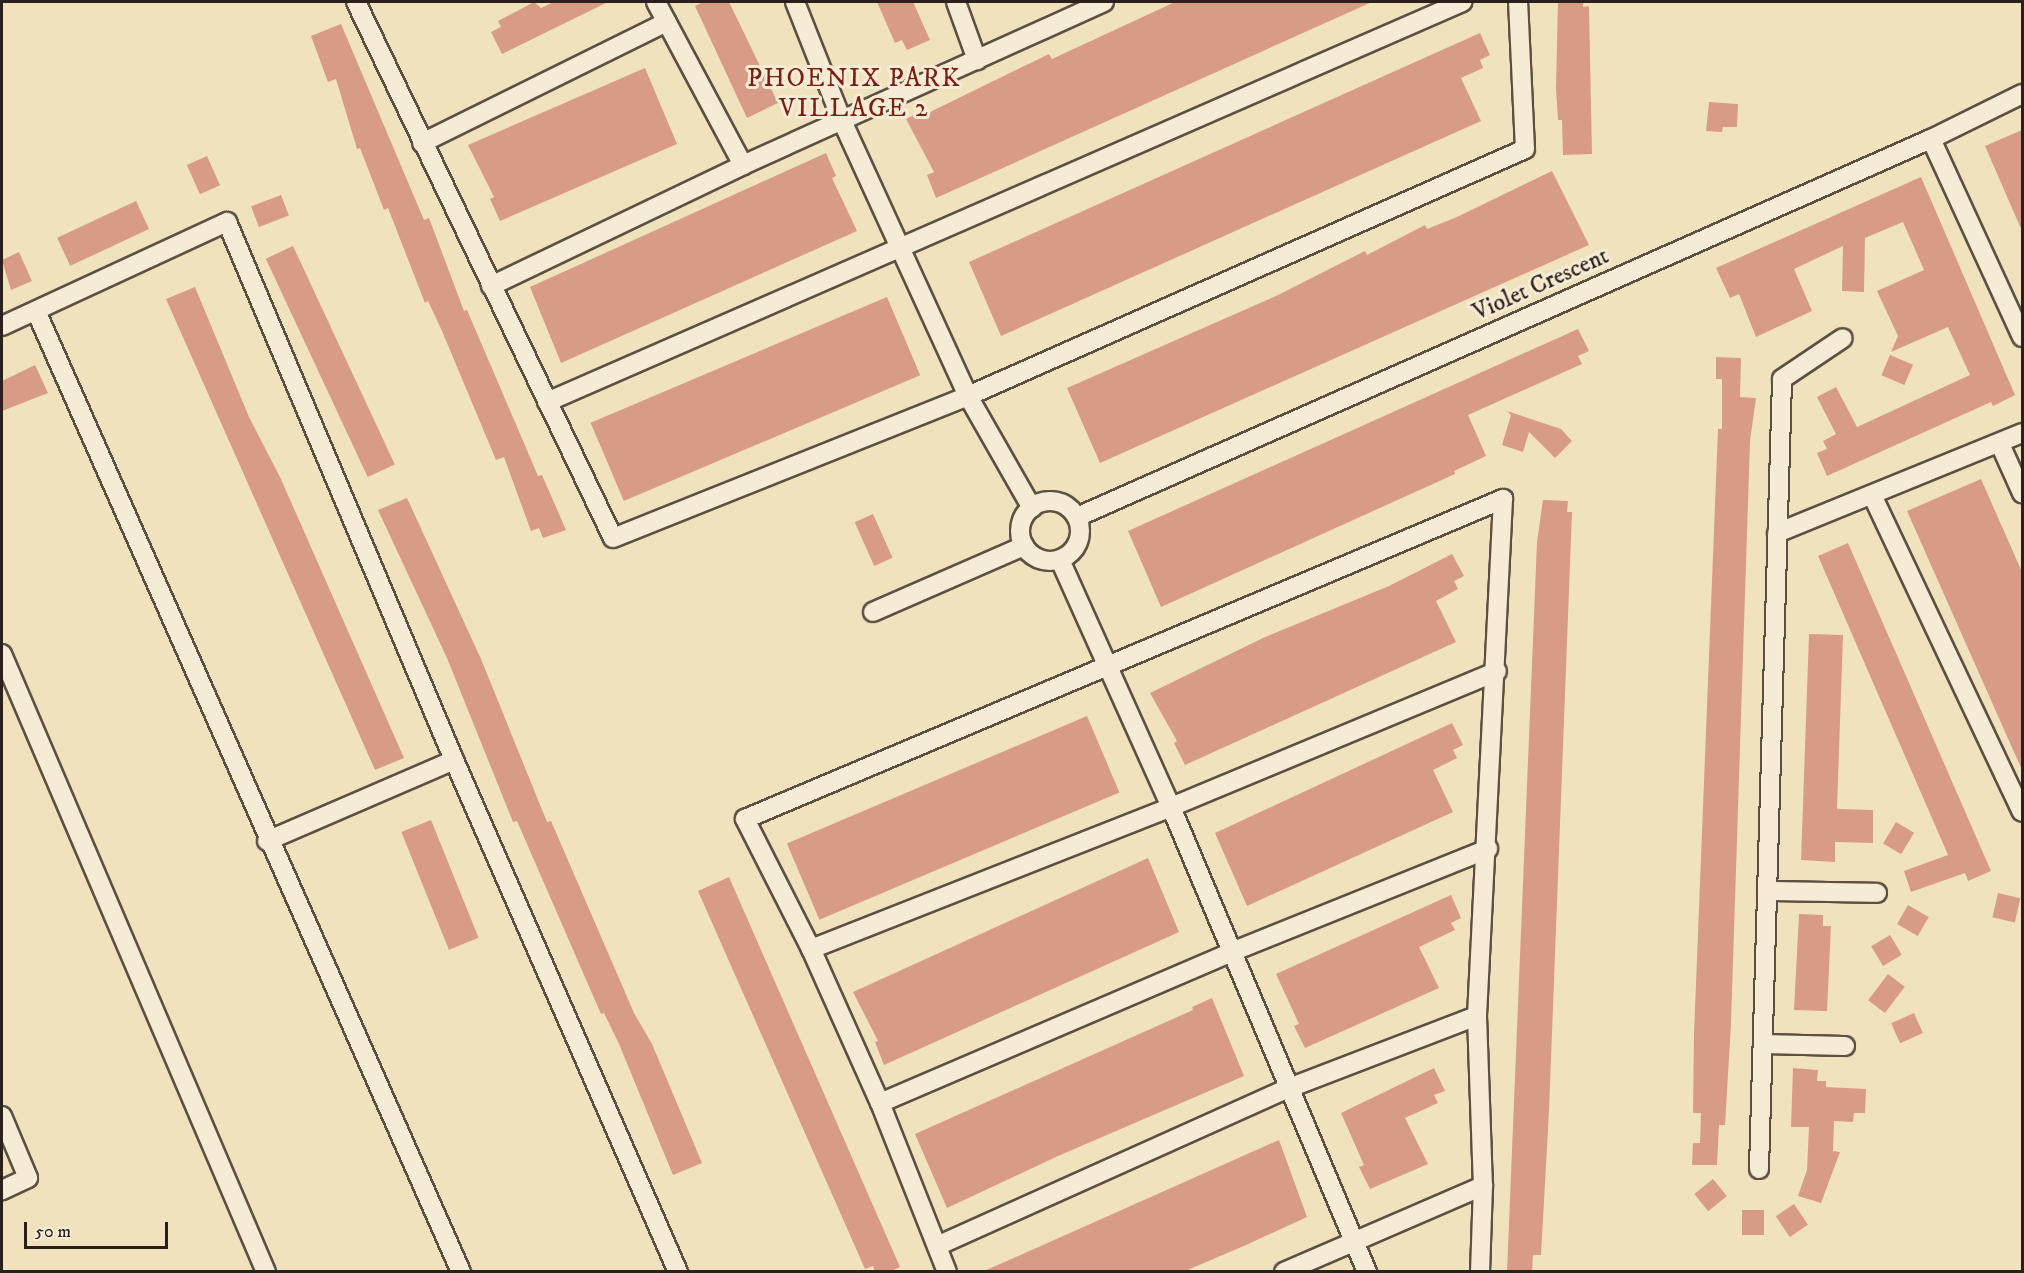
<!DOCTYPE html>
<style>
body{margin:0}
#map{position:relative;width:2024px;height:1273px;overflow:hidden;background:#f1e2be;font-family:"IM FELL DW Pica",serif}
div>[style]{position:absolute}
.building>*{inset:0;background:#d89b87;transform-origin:0 0}
.roads{filter:drop-shadow(2px 0 #5d5043) drop-shadow(-2px 0 #5d5043) drop-shadow(0 2px #5d5043) drop-shadow(0 -2px #5d5043)}
.minor>*{height:18px;margin:-9px;padding:0 9px;transform-origin:9px;border-radius:9px;background:#f6ecd5}
.minor>.ring{margin:-9px;padding:0;box-sizing:content-box;background:none;border:18px solid #f6ecd5;border-radius:50%}
span{translate:-50% -50%;white-space:nowrap;text-align:center;line-height:1.15;-webkit-text-stroke:6px #f6ecd5;paint-order:stroke}
.street-label{font-size:24px;color:#2c201a}
.neighbourhood-label{font-size:26px;color:#7a1f14;letter-spacing:1.5px}
.frame{position:absolute;inset:0;border:3px solid #2c201a;pointer-events:none}
.scale{position:absolute;left:24px;top:1222px;width:144px;height:27px;box-sizing:border-box;border:3px solid #2c201a;border-top:0;padding-left:8px;font-size:18px;line-height:21px;white-space:nowrap;color:#2c201a;-webkit-text-stroke:4px #f6ecd5;paint-order:stroke}
</style>
<div id="map">
<div class="building">
<i style="clip-path:polygon(534px 2px,541px 8px,554px 2px,608px 2px,502px 54px,491px 32px,501px 27px,498px 21px)"></i>
<i style="clip-path:polygon(703px 2px,729px 2px,778px 103px,747px 118px,695px 6px)"></i>
<i style="clip-path:polygon(877px 2px,913px 2px,930px 40px,907px 50px,902px 40px,895px 43px)"></i>
<i style="clip-path:polygon(1175px 2px,1372px 2px,936px 198px,927px 175px,934px 172px,906px 119px,926px 109px,928px 113px,1049px 54px,1052px 59px)"></i>
<i style="clip-path:polygon(1558px 2px,1583px 2px,1583px 7px,1589px 6px,1592px 154px,1563px 155px,1562px 120px,1558px 120px,1556px 88px)"></i>
<i style="clip-path:polygon(341px 24px,424px 220px,429px 218px,464px 311px,467px 310px,538px 476px,542px 475px,566px 530px,543px 538px,539px 528px,531px 531px,504px 457px,496px 460px,442px 331px,428px 301px,425px 303px,388px 208px,384px 210px,360px 148px,357px 149px,336px 79px,328px 82px,311px 36px)"></i>
<i style="clip-path:polygon(1480px 33px,1490px 55px,1480px 60px,1483px 68px,1461px 78px,1481px 121px,1001px 336px,969px 262px)"></i>
<i style="clip-path:polygon(645px 68px,677px 144px,500px 221px,490px 199px,494px 197px,468px 145px)"></i>
<i style="clip-path:polygon(1709px 102px,1738px 104px,1737px 127px,1723px 127px,1722px 132px,1706px 131px)"></i>
<i style="clip-path:polygon(2022px 130px,2022px 231px,1985px 146px)"></i>
<i style="clip-path:polygon(826px 153px,836px 176px,832px 178px,857px 231px,561px 363px,530px 287px)"></i>
<i style="left:207px;top:156px;width:32px;height:22px;rotate:66deg"></i>
<i style="clip-path:polygon(1552px 171px,1589px 245px,1100px 463px,1067px 388px,1276px 296px,1365px 251px,1367px 255px,1425px 225px,1427px 229px,1457px 217px)"></i>
<i style="clip-path:polygon(1921px 177px,2015px 395px,1993px 406px,1991px 402px,1827px 476px,1817px 453px,1827px 449px,1823px 441px,1836px 434px,1817px 397px,1836px 387px,1857px 427px,1970px 375px,1948px 327px,1891px 352px,1898px 336px,1877px 291px,1924px 270px,1903px 222px,1865px 238px,1864px 292px,1842px 291px,1843px 246px,1794px 269px,1812px 311px,1756px 337px,1739px 294px,1730px 298px,1716px 268px)"></i>
<i style="left:281px;top:195px;width:22px;height:32px;rotate:69deg"></i>
<i style="left:136px;top:201px;width:31px;height:87px;rotate:65deg"></i>
<i style="left:293px;top:246px;width:241px;height:30px;rotate:65deg"></i>
<i style="clip-path:polygon(19px 252px,32px 281px,11px 290px,2px 260px)"></i>
<i style="clip-path:polygon(195px 287px,249px 417px,280px 477px,404px 758px,375px 770px,166px 299px)"></i>
<i style="left:887px;top:297px;width:85px;height:322px;rotate:67deg"></i>
<i style="clip-path:polygon(1578px 329px,1589px 351px,1578px 356px,1582px 364px,1468px 415px,1486px 456px,1454px 471px,1455px 474px,1161px 607px,1128px 531px)"></i>
<i style="left:1890px;top:355px;width:25px;height:22px;rotate:23deg"></i>
<i style="clip-path:polygon(1716px 357px,1741px 358px,1740px 397px,1756px 398px,1750px 441px,1731px 1023px,1725px 1125px,1719px 1125px,1717px 1165px,1692px 1165px,1693px 1143px,1700px 1143px,1701px 1113px,1693px 1113px,1694px 1034px,1718px 429px,1722px 429px,1722px 379px,1716px 379px)"></i>
<i style="clip-path:polygon(35px 365px,48px 393px,2px 411px,2px 381px)"></i>
<i style="clip-path:polygon(1507px 411px,1561px 429px,1572px 441px,1555px 458px,1529px 432px,1523px 452px,1502px 445px,1511px 415px)"></i>
<i style="clip-path:polygon(1981px 479px,2022px 572px,2022px 770px,1907px 511px)"></i>
<i style="clip-path:polygon(407px 498px,481px 659px,547px 822px,551px 821px,634px 1013px,652px 1044px,702px 1163px,673px 1175px,619px 1044px,604px 1013px,601px 1014px,517px 821px,513px 822px,447px 658px,378px 510px)"></i>
<i style="clip-path:polygon(1543px 500px,1568px 501px,1567px 512px,1572px 512px,1549px 1111px,1541px 1255px,1533px 1255px,1532px 1272px,1507px 1272px,1537px 542px)"></i>
<i style="left:873px;top:514px;width:48px;height:20px;rotate:66deg"></i>
<i style="clip-path:polygon(1848px 543px,1991px 871px,1968px 881px,1965px 873px,1911px 892px,1904px 871px,1948px 855px,1818px 556px)"></i>
<i style="clip-path:polygon(1452px 554px,1464px 576px,1454px 581px,1458px 589px,1436px 601px,1456px 642px,1185px 765px,1174px 743px,1177px 741px,1150px 693px,1263px 638px,1389px 586px)"></i>
<i style="clip-path:polygon(1809px 634px,1843px 635px,1837px 809px,1873px 810px,1873px 843px,1835px 842px,1835px 862px,1801px 860px)"></i>
<i style="left:1087px;top:716px;width:83px;height:326px;rotate:67deg"></i>
<i style="clip-path:polygon(1452px 723px,1463px 745px,1453px 750px,1457px 758px,1433px 770px,1453px 812px,1247px 906px,1215px 833px)"></i>
<i style="left:431px;top:820px;width:127px;height:32px;rotate:68deg"></i>
<i style="left:1896px;top:822px;width:21px;height:25px;rotate:31deg"></i>
<i style="clip-path:polygon(1148px 858px,1179px 932px,884px 1065px,875px 1042px,878px 1041px,853px 992px)"></i>
<i style="clip-path:polygon(729px 877px,900px 1267px,889px 1272px,875px 1272px,873px 1266px,865px 1269px,698px 891px)"></i>
<i style="left:1998px;top:893px;width:23px;height:25px;rotate:13deg"></i>
<i style="clip-path:polygon(1451px 895px,1461px 918px,1451px 923px,1455px 930px,1419px 947px,1439px 988px,1305px 1048px,1294px 1026px,1299px 1024px,1276px 974px)"></i>
<i style="left:1908px;top:905px;width:24px;height:22px;rotate:30deg"></i>
<i style="clip-path:polygon(1799px 914px,1823px 915px,1823px 926px,1831px 926px,1827px 1011px,1794px 1010px)"></i>
<i style="left:1890px;top:935px;width:23px;height:22px;rotate:59deg"></i>
<i style="left:1888px;top:974px;width:21px;height:33px;rotate:37deg"></i>
<i style="clip-path:polygon(1212px 998px,1244px 1076px,1058px 1156px,947px 1208px,915px 1134px,1193px 1010px,1192px 1007px)"></i>
<i style="left:1914px;top:1013px;width:22px;height:25px;rotate:66deg"></i>
<i style="clip-path:polygon(1434px 1068px,1445px 1091px,1434px 1095px,1438px 1103px,1405px 1118px,1428px 1164px,1370px 1189px,1359px 1167px,1364px 1165px,1341px 1113px)"></i>
<i style="clip-path:polygon(1793px 1068px,1818px 1070px,1817px 1081px,1826px 1081px,1826px 1087px,1866px 1089px,1865px 1113px,1854px 1113px,1853px 1122px,1834px 1121px,1833px 1151px,1840px 1152px,1821px 1203px,1798px 1196px,1807px 1170px,1809px 1127px,1791px 1127px)"></i>
<i style="clip-path:polygon(1279px 1140px,1307px 1217px,1246px 1245px,1183px 1272px,982px 1272px)"></i>
<i style="left:1713px;top:1179px;width:22px;height:24px;rotate:51deg"></i>
<i style="left:1794px;top:1204px;width:25px;height:22px;rotate:56deg"></i>
<i style="left:1742px;top:1210px;width:22px;height:25px"></i>
</div>
<div class="roads">
<div class="minor">
<i style="left:356px;top:2px;width:594px;rotate:64.38deg"></i>
<i style="left:613px;top:538px;width:382px;rotate:-21.8deg"></i>
<i style="left:968px;top:396px;width:609px;rotate:-23.91deg"></i>
<i style="left:1525px;top:149px;width:147px;rotate:-92.7deg"></i>
<i style="left:656px;top:2px;width:185px;rotate:61.9deg"></i>
<i style="left:795px;top:2px;width:130px;rotate:68.4deg"></i>
<i style="left:843px;top:123px;width:300px;rotate:65.4deg"></i>
<i style="left:968px;top:396px;width:129px;rotate:60.3deg"></i>
<i style="left:956px;top:2px;width:62px;rotate:70.1deg"></i>
<i style="left:1931px;top:139px;width:218px;rotate:65.3deg"></i>
<i style="left:422px;top:143px;width:273px;rotate:-26.3deg"></i>
<i style="left:491px;top:286px;width:280px;rotate:-25.6deg"></i>
<i style="left:743px;top:165px;width:396px;rotate:-24.3deg"></i>
<i style="left:36px;top:311px;width:1051px;rotate:66.14deg"></i>
<i style="left:2px;top:326px;width:248px;rotate:-24.8deg"></i>
<i style="left:227px;top:222px;width:584px;rotate:67.12deg"></i>
<i style="left:454px;top:760px;width:559px;rotate:66.37deg"></i>
<i style="left:547px;top:402px;width:999px;rotate:-23.61deg"></i>
<i style="left:2000px;top:444px;width:54px;rotate:65.8deg"></i>
<i style="left:1873px;top:497px;width:348px;rotate:64.7deg"></i>
<i class="ring" style="left:1020px;top:501px;width:42px;height:42px"></i>
<i style="left:1077px;top:517px;width:934px;rotate:-23.88deg"></i>
<i style="left:1931px;top:139px;width:102px;rotate:-26.3deg"></i>
<i style="left:1777px;top:533px;width:265px;rotate:-22.2deg"></i>
<i style="left:1060px;top:560px;width:271px;rotate:65.8deg"></i>
<i style="left:1171px;top:807px;width:505px;rotate:67.14deg"></i>
<i style="left:873px;top:612px;width:165px;rotate:-23.6deg"></i>
<i style="left:2px;top:654px;width:672px;rotate:66.87deg"></i>
<i style="left:267px;top:841px;width:204px;rotate:-23.4deg"></i>
<i style="left:1767px;top:891px;width:110px;rotate:1deg"></i>
<i style="left:811px;top:949px;width:387px;rotate:-21.5deg"></i>
<i style="left:1171px;top:807px;width:353px;rotate:-22.6deg"></i>
<i style="left:1763px;top:1044px;width:82px;rotate:1.4deg"></i>
<i style="left:880px;top:1103px;width:385px;rotate:-23.2deg"></i>
<i style="left:1234px;top:951px;width:274px;rotate:-21.9deg"></i>
<i style="left:2px;top:1116px;width:67px;rotate:67.2deg"></i>
<i style="left:28px;top:1178px;width:29px;rotate:155deg"></i>
<i style="left:1759px;top:1169px;width:790px;rotate:-88.33deg"></i>
<i style="left:1782px;top:379px;width:73px;rotate:-33.9deg"></i>
<i style="left:937px;top:1246px;width:386px;rotate:-24.2deg"></i>
<i style="left:1289px;top:1088px;width:201px;rotate:-21deg"></i>
<i style="left:947px;top:1272px;width:182px;rotate:-111.6deg"></i>
<i style="left:880px;top:1103px;width:169px;rotate:-114.1deg"></i>
<i style="left:811px;top:949px;width:146px;rotate:-116.9deg"></i>
<i style="left:745px;top:819px;width:823px;rotate:-22.89deg"></i>
<i style="left:1503px;top:499px;width:518px;rotate:92.88deg"></i>
<i style="left:1477px;top:1016px;width:170px;rotate:88deg"></i>
<i style="left:1483px;top:1186px;width:86px;rotate:92deg"></i>
<i style="left:1284px;top:1272px;width:217px;rotate:-23.4deg"></i>
</div>
</div>
<div class="street-label">
<span style="left:1541px;top:285px;rotate:-24deg">Violet Crescent</span>
</div>
<div class="neighbourhood-label">
<span style="left:854px;top:94px">PHOENIX PARK<br>VILLAGE 2</span>
</div>
<div class="frame"></div>
<div class="scale">50 m</div>
</div>
